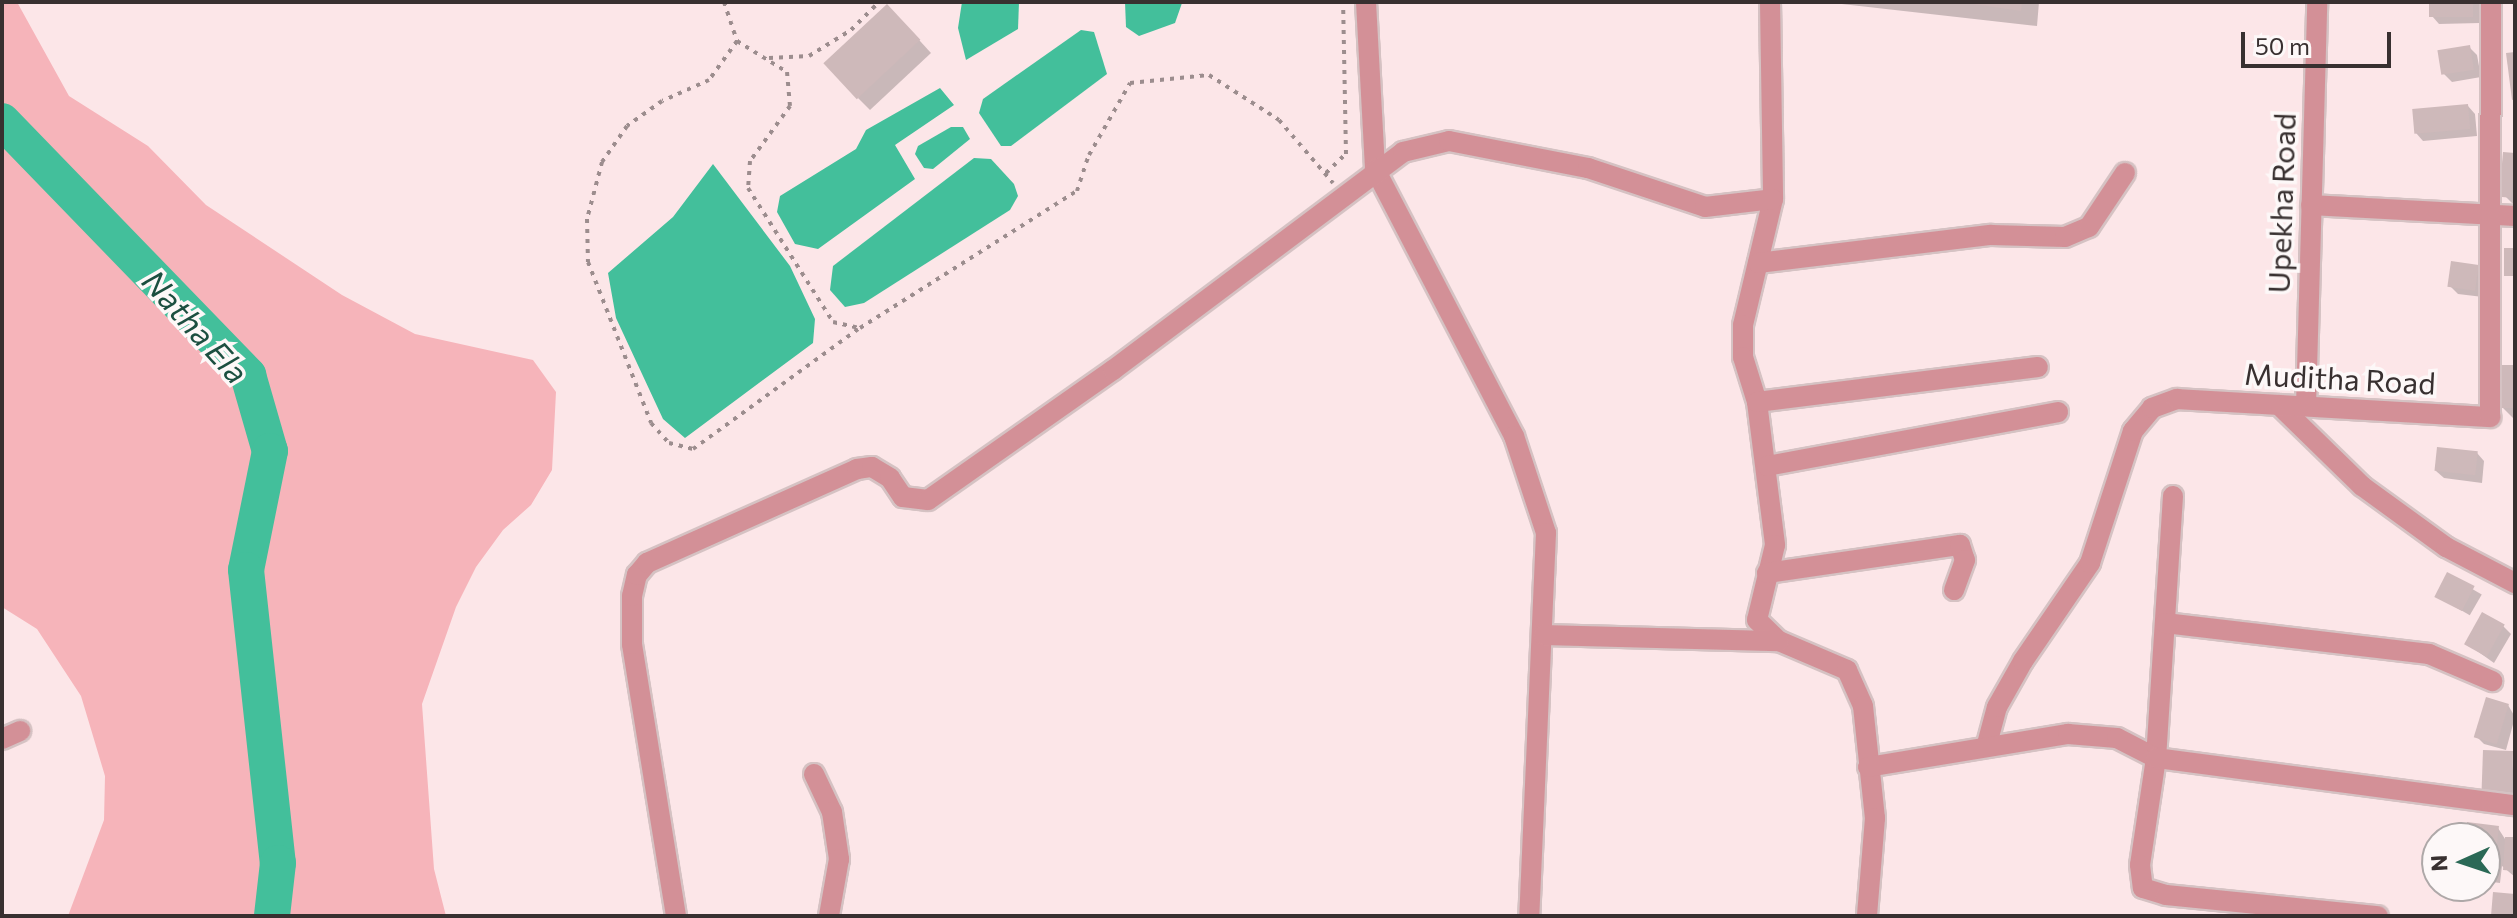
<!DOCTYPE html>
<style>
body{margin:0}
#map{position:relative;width:2517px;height:918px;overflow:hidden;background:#fce6e8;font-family:Commissioner,sans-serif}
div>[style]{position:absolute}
.green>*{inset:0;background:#f6b4ba}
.water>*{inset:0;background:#43bf9b}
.shadow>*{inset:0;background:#0003;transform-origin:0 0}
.river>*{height:36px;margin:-18px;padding:0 18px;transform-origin:18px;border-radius:18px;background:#43bf9b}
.building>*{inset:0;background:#ceb9ba;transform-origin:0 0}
.path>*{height:4px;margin-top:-2px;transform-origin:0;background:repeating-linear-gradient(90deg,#9c8d8e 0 4px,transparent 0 10px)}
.roads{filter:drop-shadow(2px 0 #d5c2c3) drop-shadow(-2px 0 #d5c2c3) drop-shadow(0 2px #d5c2c3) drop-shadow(0 -2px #d5c2c3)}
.street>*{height:20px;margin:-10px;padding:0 10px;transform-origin:10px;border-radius:10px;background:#d39097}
span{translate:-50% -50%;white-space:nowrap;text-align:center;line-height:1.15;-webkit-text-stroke:7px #fdf8f8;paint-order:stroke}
.street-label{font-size:30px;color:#383030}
.water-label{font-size:32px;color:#1c4f40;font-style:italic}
.frame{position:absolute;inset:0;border:4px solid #383030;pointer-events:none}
.north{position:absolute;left:2421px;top:822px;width:80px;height:80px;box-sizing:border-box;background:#fdf8f8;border:2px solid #aea8a8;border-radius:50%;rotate:267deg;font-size:22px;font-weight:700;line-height:32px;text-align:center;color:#383030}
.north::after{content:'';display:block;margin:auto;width:28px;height:36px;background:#2b6956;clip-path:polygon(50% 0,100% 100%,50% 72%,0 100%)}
.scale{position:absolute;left:2241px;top:32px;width:150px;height:36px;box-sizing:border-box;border:4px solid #383030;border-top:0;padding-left:10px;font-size:24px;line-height:28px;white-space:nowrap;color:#383030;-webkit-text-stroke:6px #fdf8f8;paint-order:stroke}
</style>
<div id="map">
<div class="green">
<i style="clip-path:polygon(2px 2px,17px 2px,69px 96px,148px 146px,206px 205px,342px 295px,415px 334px,533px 360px,556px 392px,552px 470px,531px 505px,503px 530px,476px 567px,456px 607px,422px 704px,434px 869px,446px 916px,68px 916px,104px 820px,105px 776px,81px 696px,37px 629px,2px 607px)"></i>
</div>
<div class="water">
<i style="clip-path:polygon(962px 2px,1019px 2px,1018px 29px,966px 60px,958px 28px)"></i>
<i style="clip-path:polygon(1125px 2px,1182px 2px,1182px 3px,1175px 23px,1139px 36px,1126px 27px)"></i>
<i style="clip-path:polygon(1081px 30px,1094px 32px,1107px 74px,1011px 146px,1001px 146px,979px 113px,983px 99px)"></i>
<i style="clip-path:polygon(940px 88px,954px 105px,895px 145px,915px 179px,818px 249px,795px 244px,777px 212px,780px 196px,856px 149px,866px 130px)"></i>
<i style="clip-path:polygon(951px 127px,963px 127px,970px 139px,933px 169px,924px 168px,915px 154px,918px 146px)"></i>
<i style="clip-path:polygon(974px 158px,991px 159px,1014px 184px,1018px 196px,1010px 210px,864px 303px,845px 307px,830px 290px,833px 266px)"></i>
<i style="clip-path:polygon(713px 164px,790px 266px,815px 319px,813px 343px,685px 438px,663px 419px,616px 318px,608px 273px,673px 217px)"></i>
</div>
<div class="shadow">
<i style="clip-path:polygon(1824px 2px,2039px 2px,2037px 26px)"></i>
<i style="clip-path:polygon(2431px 2px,2479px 2px,2480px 23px,2439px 24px,2432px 16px)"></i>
<i style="clip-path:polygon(899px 18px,931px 53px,870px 110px,858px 98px)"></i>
<i style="clip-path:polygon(2469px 47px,2477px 55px,2481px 77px,2452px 82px,2444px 74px)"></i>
<i style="clip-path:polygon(2468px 106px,2475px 114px,2477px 136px,2423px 141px,2416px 133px)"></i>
<i style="clip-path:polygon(2515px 155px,2515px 204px,2513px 204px,2505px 196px)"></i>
<i style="clip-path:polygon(2478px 267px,2486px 275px,2483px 297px,2458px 294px,2450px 286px)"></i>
<i style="clip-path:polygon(2515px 367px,2515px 419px,2514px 419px,2502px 407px)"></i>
<i style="clip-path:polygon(2477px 453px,2484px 461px,2482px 483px,2444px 478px,2436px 471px)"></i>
<i style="left:2448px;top:575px;width:39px;height:24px;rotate:30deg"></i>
<i style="clip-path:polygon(2503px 626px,2511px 634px,2494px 663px,2466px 643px)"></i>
<i style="clip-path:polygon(2508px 705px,2515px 717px,2506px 750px,2484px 744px,2476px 736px)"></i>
<i style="clip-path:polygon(2512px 753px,2515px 803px,2492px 802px)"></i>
<i style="clip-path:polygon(2498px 828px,2505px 839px,2515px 839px,2515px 877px,2502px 866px,2500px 883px,2485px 881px,2485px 838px,2467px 838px)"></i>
</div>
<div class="river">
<i style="left:2px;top:121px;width:354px;rotate:45.9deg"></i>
<i style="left:248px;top:375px;width:79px;rotate:73.9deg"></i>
<i style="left:270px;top:451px;width:121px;rotate:101.4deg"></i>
<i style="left:246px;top:570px;width:295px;rotate:83.8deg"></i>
<i style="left:278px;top:863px;width:53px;rotate:96.5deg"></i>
</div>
<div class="building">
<i style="clip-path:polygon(1959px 2px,2022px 2px,2021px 11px)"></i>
<i style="left:2429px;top:2px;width:44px;height:15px"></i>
<i style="left:887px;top:4px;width:49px;height:87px;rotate:47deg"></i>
<i style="left:2470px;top:45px;width:25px;height:33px;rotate:81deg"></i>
<i style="clip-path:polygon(2515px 52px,2515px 99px,2512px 100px,2506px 53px)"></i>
<i style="left:2468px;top:104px;width:25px;height:56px;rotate:85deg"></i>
<i style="left:2503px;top:152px;width:12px;height:45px;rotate:5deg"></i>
<i style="left:2504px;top:248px;width:11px;height:28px"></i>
<i style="left:2451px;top:261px;width:28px;height:26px;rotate:8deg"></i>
<i style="left:2500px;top:365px;width:15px;height:43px"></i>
<i style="left:2437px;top:447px;width:41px;height:24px;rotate:6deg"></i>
<i style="left:2447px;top:572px;width:31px;height:28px;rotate:27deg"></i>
<i style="left:2482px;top:612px;width:26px;height:37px;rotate:29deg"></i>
<i style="left:2486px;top:697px;width:24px;height:42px;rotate:17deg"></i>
<i style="left:2483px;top:750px;width:30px;height:45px;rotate:2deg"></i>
<i style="clip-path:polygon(2467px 822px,2499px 826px,2493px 876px,2485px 875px,2485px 838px,2465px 838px)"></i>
<i style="clip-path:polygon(2505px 837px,2515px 837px,2515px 871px,2503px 870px)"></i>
<i style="clip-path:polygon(2493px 892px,2515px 894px,2515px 916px,2491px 916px)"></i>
</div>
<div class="path">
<i style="left:724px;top:2px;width:41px;rotate:71.6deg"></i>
<i style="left:737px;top:41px;width:59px;rotate:31.8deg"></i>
<i style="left:787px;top:72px;width:34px;rotate:85deg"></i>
<i style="left:790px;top:106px;width:68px;rotate:126deg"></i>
<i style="left:750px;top:161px;width:27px;rotate:94deg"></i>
<i style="left:748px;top:188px;width:159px;rotate:57.6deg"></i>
<i style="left:833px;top:322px;width:28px;rotate:13deg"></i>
<i style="left:860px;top:328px;width:257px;rotate:-32.3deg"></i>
<i style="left:1077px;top:191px;width:38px;rotate:-72deg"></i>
<i style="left:1089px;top:155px;width:83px;rotate:-60.3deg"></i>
<i style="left:1130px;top:83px;width:79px;rotate:-5.8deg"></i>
<i style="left:1209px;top:75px;width:83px;rotate:32.7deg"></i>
<i style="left:1279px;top:120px;width:83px;rotate:49.4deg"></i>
<i style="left:737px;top:41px;width:48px;rotate:125.7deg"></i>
<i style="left:709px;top:80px;width:51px;rotate:155.9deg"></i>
<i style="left:662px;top:101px;width:43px;rotate:144.5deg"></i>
<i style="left:627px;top:126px;width:44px;rotate:124.8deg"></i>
<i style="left:602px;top:162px;width:59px;rotate:104.7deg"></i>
<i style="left:587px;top:219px;width:43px;rotate:88.7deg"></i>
<i style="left:588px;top:262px;width:173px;rotate:68.6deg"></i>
<i style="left:651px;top:423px;width:27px;rotate:48deg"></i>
<i style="left:669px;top:443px;width:25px;rotate:14deg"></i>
<i style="left:693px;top:449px;width:204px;rotate:-36deg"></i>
<i style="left:769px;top:58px;width:40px;rotate:-2.9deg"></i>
<i style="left:809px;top:56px;width:49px;rotate:-31.8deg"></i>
<i style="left:851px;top:30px;width:40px;rotate:-45deg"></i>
<i style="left:1326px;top:173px;width:28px;rotate:-44deg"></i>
<i style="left:1346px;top:154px;width:152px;rotate:-91.1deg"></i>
</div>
<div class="roads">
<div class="street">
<i style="left:1366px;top:2px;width:167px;rotate:86.9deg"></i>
<i style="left:1375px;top:169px;width:301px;rotate:62.5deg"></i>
<i style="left:1514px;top:436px;width:102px;rotate:71.7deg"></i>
<i style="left:1546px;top:533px;width:383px;rotate:92.5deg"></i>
<i style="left:1770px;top:2px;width:197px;rotate:89.1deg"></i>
<i style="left:1773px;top:199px;width:130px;rotate:103.4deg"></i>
<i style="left:1743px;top:325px;width:32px;rotate:90deg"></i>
<i style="left:1743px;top:357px;width:47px;rotate:72.7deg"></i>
<i style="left:1757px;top:402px;width:144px;rotate:82.8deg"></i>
<i style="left:1775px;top:545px;width:77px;rotate:103.5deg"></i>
<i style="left:1757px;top:620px;width:30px;rotate:44deg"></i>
<i style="left:1779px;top:641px;width:74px;rotate:23.1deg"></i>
<i style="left:1847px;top:670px;width:39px;rotate:66deg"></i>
<i style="left:1863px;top:706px;width:113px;rotate:83.9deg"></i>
<i style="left:1875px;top:818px;width:98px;rotate:94.7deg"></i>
<i style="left:2311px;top:205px;width:204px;rotate:3.1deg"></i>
<i style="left:1758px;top:263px;width:235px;rotate:-6.9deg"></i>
<i style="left:1991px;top:235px;width:74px;rotate:1.5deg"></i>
<i style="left:2065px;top:237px;width:26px;rotate:-23deg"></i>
<i style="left:2089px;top:227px;width:65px;rotate:-56.3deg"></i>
<i style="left:1757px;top:402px;width:283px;rotate:-7.1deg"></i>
<i style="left:2279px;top:405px;width:116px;rotate:44.3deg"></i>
<i style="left:2362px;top:486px;width:104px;rotate:36deg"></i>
<i style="left:2446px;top:547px;width:78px;rotate:27.6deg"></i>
<i style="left:2306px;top:406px;width:404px;rotate:-88.4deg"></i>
<i style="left:1767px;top:466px;width:296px;rotate:-10.5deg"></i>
<i style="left:2173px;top:496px;width:263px;rotate:93.7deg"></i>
<i style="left:2156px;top:758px;width:108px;rotate:98.5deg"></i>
<i style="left:2140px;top:865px;width:23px;rotate:83deg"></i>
<i style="left:2143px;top:888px;width:24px;rotate:17deg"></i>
<i style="left:2166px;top:895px;width:213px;rotate:5.7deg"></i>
<i style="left:1767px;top:573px;width:195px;rotate:-8.3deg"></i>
<i style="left:1960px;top:545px;width:16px;rotate:72deg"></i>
<i style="left:1965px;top:560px;width:32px;rotate:110deg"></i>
<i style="left:2165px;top:623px;width:266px;rotate:6.7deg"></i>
<i style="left:2429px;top:654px;width:69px;rotate:23.2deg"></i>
<i style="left:1544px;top:635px;width:235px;rotate:1.5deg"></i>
<i style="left:2px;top:739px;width:20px;rotate:-24deg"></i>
<i style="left:1987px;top:744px;width:38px;rotate:-75deg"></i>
<i style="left:1997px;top:707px;width:53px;rotate:-60.5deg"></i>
<i style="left:2023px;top:661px;width:119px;rotate:-55.6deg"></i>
<i style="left:2090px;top:563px;width:139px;rotate:-72deg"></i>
<i style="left:2133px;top:431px;width:30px;rotate:-50deg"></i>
<i style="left:2152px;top:408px;width:27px;rotate:-20deg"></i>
<i style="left:2177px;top:399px;width:314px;rotate:3.3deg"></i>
<i style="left:2490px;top:417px;width:415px;rotate:-89.9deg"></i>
<i style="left:1868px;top:767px;width:203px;rotate:-9.4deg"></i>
<i style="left:2068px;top:734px;width:49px;rotate:4.7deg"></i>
<i style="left:2117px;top:738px;width:44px;rotate:27.1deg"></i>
<i style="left:2156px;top:758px;width:362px;rotate:7.5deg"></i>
<i style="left:814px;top:774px;width:42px;rotate:64.7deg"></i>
<i style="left:832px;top:812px;width:48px;rotate:81.5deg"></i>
<i style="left:839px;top:859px;width:58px;rotate:100deg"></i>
<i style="left:676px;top:916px;width:276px;rotate:-99.2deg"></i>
<i style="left:632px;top:644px;width:48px;rotate:-90deg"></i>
<i style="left:632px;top:596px;width:22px;rotate:-77deg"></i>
<i style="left:637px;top:575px;width:16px;rotate:-50deg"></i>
<i style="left:647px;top:563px;width:230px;rotate:-24.1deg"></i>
<i style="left:857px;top:469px;width:15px;rotate:-8deg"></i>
<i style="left:872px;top:467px;width:21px;rotate:31deg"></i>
<i style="left:890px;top:478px;width:23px;rotate:56deg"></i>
<i style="left:903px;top:497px;width:25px;rotate:7deg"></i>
<i style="left:928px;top:500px;width:226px;rotate:-35.1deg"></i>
<i style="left:1113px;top:370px;width:363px;rotate:-36.9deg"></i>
<i style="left:1403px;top:152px;width:47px;rotate:-13.4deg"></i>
<i style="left:1449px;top:141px;width:142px;rotate:11deg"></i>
<i style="left:1588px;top:168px;width:123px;rotate:18.4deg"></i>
<i style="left:1705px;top:207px;width:68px;rotate:-6.7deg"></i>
</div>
</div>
<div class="street-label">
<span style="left:2281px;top:203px;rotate:-88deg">Upekha Road</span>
<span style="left:2340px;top:378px;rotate:3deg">Muditha Road</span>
</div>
<div class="water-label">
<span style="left:196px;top:326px;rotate:48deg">Natha Ela</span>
</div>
<div class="frame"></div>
<div class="north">N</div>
<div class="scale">50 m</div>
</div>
